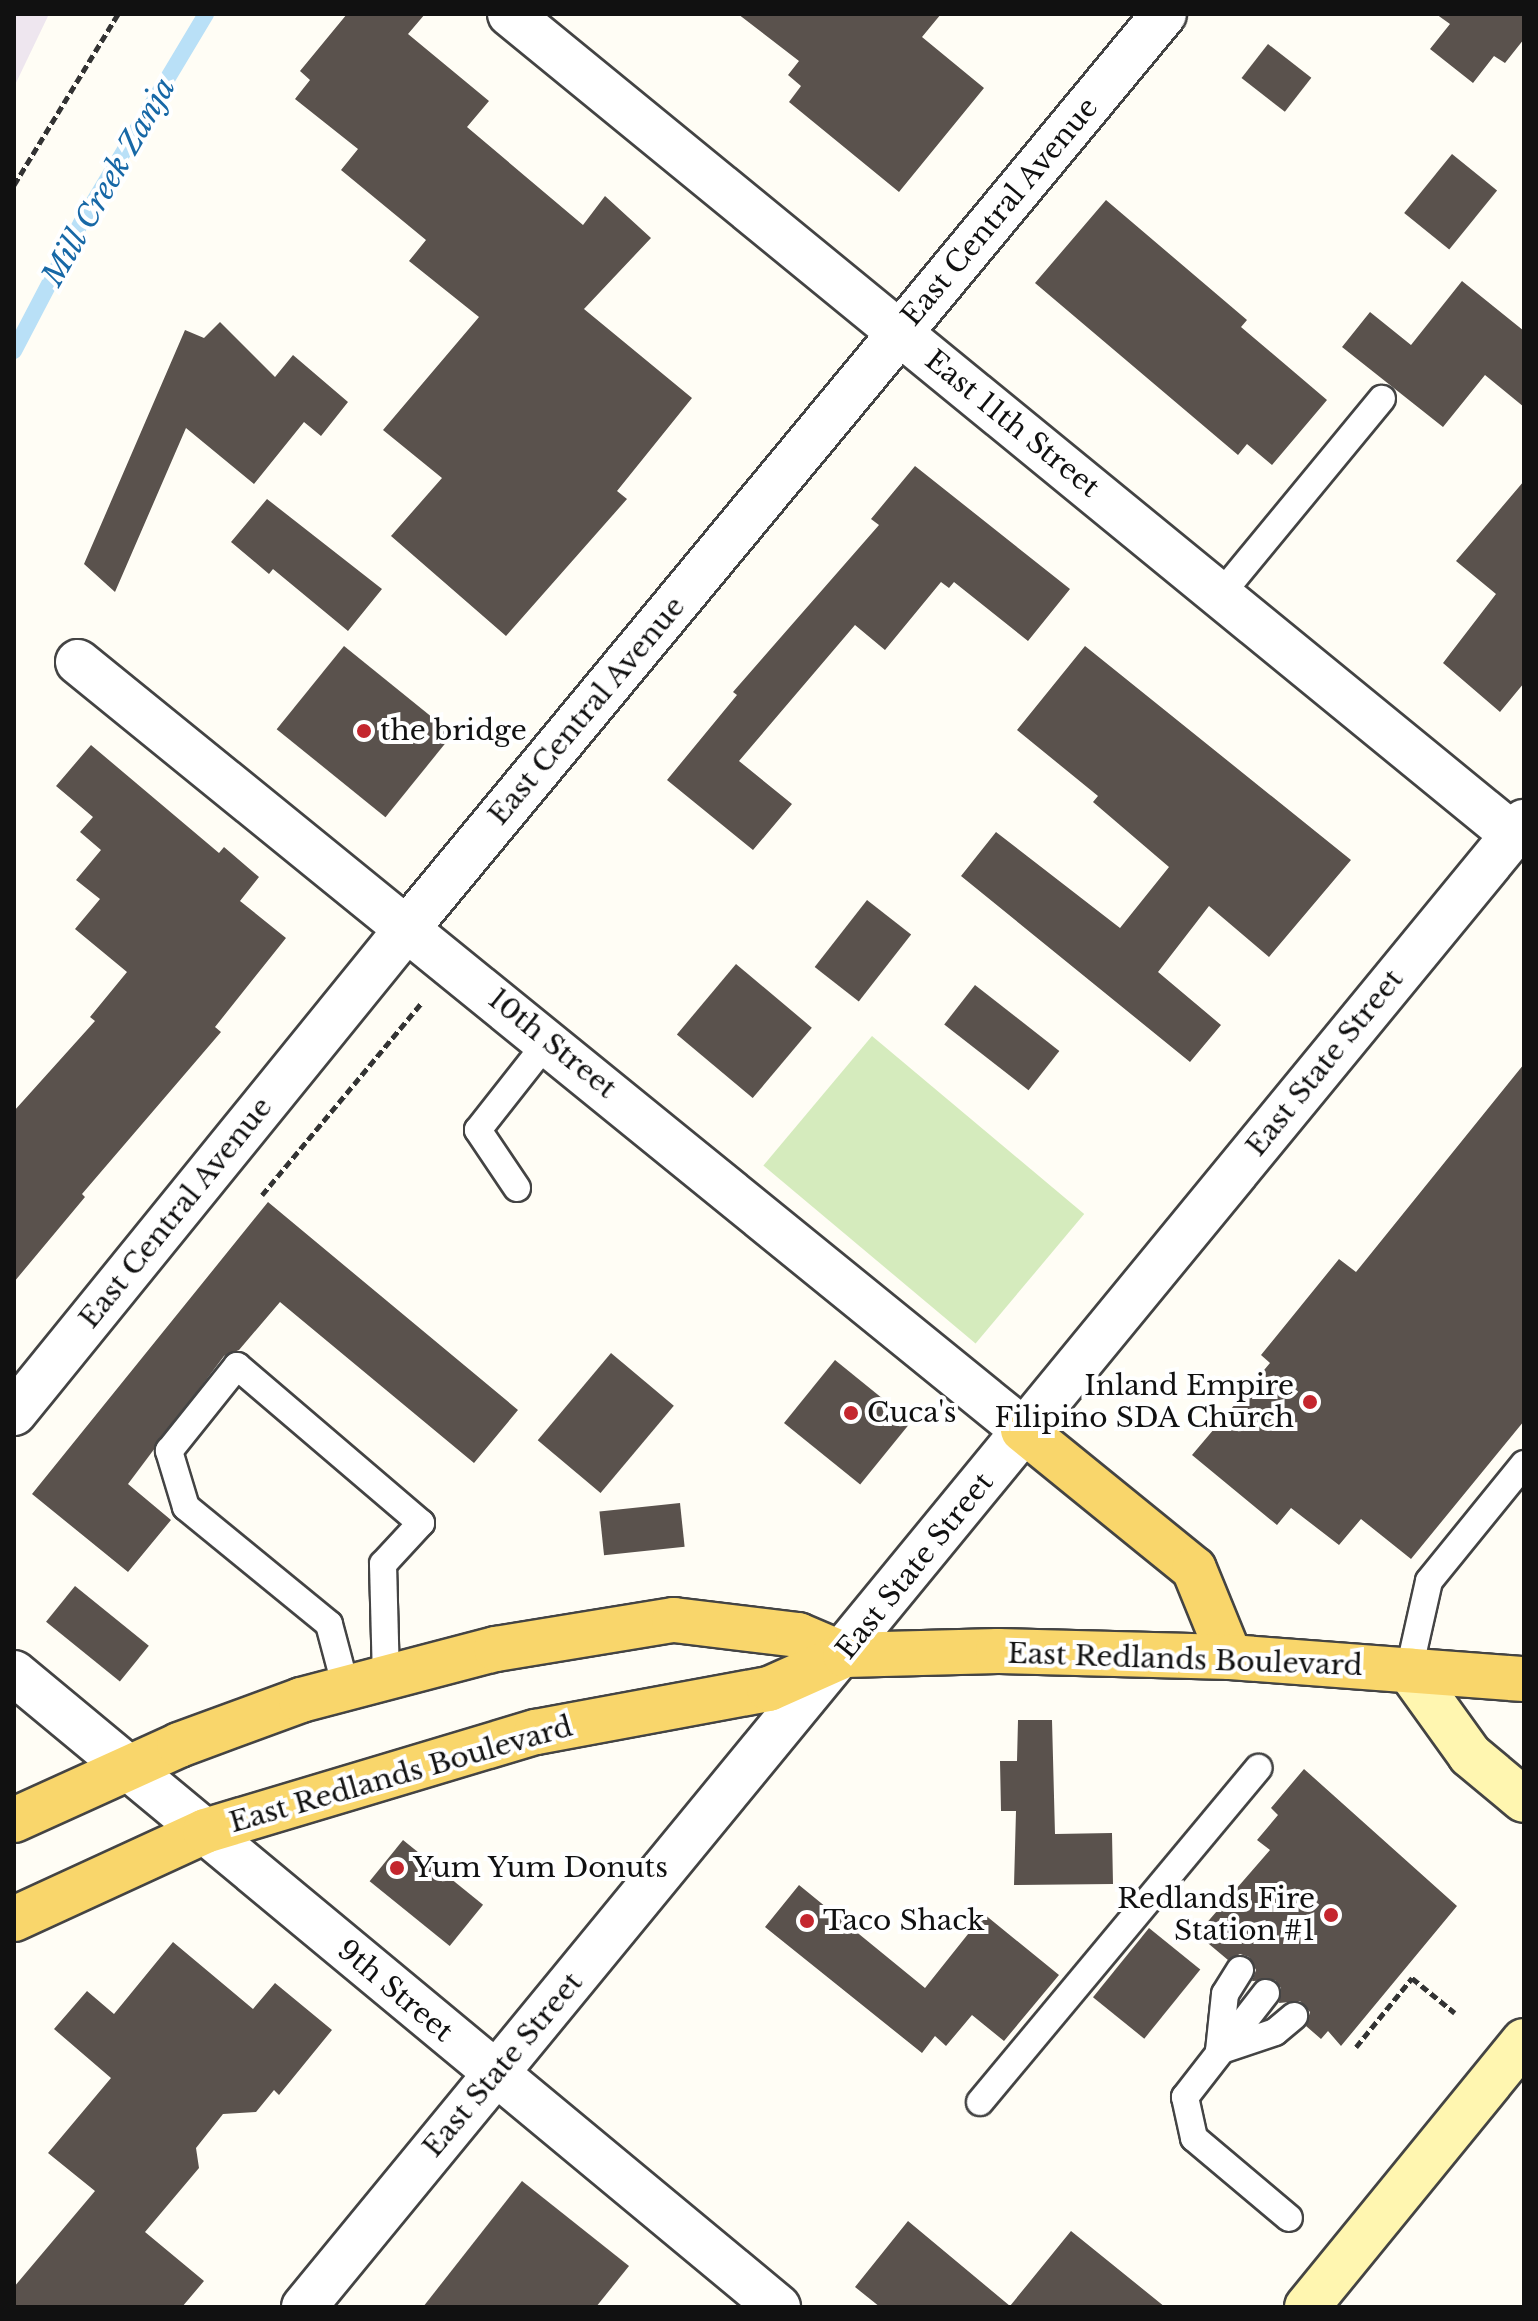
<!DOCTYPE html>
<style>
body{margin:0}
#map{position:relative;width:1538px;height:2321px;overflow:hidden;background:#fffdf5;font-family:"Libre Baskerville",serif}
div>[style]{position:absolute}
.industrial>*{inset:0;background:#eee6ef}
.green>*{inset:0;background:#d5ebbd;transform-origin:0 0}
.stream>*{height:16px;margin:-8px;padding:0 8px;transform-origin:8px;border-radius:8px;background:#b9e0f7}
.building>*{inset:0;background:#5a524d;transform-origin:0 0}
.path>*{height:5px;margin-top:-2.5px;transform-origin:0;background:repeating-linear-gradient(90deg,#333 0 8px,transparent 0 12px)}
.roads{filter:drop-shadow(2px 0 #444) drop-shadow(-2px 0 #444) drop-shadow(0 2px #444) drop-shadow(0 -2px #444)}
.service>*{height:26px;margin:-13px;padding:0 13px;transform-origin:13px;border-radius:13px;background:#fff}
.minor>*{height:44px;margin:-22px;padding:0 22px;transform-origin:22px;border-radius:22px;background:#fff}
.secondary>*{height:44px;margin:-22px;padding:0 22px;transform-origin:22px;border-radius:22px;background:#fff6b0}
.primary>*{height:44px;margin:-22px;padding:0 22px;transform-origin:22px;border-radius:22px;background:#f9d66b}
.dots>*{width:22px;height:22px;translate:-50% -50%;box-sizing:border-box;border:4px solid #fff;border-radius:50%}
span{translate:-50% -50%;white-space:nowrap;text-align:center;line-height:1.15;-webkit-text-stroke:8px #fff;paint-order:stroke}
.street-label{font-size:28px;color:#111}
.poi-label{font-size:28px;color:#111}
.left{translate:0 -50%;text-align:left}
.right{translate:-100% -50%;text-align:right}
.water-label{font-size:30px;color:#1768a6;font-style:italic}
.frame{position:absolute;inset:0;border:16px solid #111;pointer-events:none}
</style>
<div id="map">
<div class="industrial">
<i style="clip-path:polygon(14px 14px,49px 14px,14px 87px)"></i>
</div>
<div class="green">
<i style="left:872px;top:1036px;width:277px;height:169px;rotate:40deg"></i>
</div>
<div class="stream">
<i style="left:14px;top:351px;width:144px;rotate:-62.4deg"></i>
<i style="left:81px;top:223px;width:244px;rotate:-59.1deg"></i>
</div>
<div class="building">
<i style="clip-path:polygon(347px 14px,425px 14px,408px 34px,489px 101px,467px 127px,583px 225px,605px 196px,651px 238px,584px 309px,692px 398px,617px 491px,627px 499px,506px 636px,391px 536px,442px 478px,383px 430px,479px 317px,409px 261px,426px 240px,341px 170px,358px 149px,295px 99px,310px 80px,300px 71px)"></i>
<i style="clip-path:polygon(738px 14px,941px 14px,922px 37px,984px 88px,899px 192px,789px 102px,801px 86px,788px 75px,799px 61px)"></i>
<i style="clip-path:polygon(1436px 14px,1524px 14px,1524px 39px,1505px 63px,1494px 56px,1473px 83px,1430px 49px,1450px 24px)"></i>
<i style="left:1268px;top:44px;width:55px;height:43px;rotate:38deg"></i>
<i style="left:1452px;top:154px;width:58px;height:76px;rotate:39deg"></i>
<i style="clip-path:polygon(1106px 200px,1247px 320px,1241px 327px,1327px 400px,1272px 465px,1247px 444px,1238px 455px,1035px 283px)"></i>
<i style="clip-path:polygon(1462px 281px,1524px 331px,1524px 407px,1485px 375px,1443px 427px,1342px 347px,1370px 312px,1411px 345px)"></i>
<i style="clip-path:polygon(220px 322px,275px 377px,293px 355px,348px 402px,321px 436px,304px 422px,254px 484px,186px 428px,115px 592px,84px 564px,185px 330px,204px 338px)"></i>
<i style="clip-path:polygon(915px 466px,1070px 589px,1028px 641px,954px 582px,949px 588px,941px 582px,885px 650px,855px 625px,739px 761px,792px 804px,753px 850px,667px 780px,737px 695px,733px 692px,879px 525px,871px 519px)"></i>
<i style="clip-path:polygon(1524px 481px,1524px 683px,1500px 712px,1443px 663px,1496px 594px,1456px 561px)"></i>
<i style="clip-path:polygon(267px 499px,382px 589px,348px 631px,273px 569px,269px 574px,231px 542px)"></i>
<i style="left:344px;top:646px;width:140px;height:107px;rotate:39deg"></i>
<i style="clip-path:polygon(1085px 646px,1351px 860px,1269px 957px,1209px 906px,1158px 972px,1221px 1025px,1190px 1062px,961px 876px,996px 832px,1120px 928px,1169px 867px,1093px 802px,1098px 796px,1017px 730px)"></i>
<i style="clip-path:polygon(91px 745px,219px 853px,224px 847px,259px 877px,240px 901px,286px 938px,215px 1027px,221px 1032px,82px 1194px,85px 1197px,14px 1282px,14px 1111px,95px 1021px,90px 1017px,127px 972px,75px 929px,100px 899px,76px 880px,101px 850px,80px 832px,93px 817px,56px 786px)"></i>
<i style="left:867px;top:900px;width:56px;height:85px;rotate:38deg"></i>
<i style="left:736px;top:964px;width:99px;height:92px;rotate:40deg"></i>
<i style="left:975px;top:985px;width:107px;height:50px;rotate:38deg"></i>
<i style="clip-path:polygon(1524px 1064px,1524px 1421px,1411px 1559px,1361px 1519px,1339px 1545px,1291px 1508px,1277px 1525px,1192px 1455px,1270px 1363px,1261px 1355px,1339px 1259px,1356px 1272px)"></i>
<i style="clip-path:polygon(268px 1202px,518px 1410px,474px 1463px,280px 1302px,239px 1350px,224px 1356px,128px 1484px,171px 1520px,128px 1572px,32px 1494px)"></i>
<i style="left:611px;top:1353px;width:82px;height:114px;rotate:40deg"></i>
<i style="left:835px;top:1360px;width:98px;height:81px;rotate:39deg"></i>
<i style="left:680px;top:1503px;width:44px;height:81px;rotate:84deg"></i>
<i style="left:75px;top:1586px;width:95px;height:46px;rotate:39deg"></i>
<i style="clip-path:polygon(1018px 1720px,1052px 1720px,1055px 1834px,1112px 1833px,1113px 1884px,1014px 1885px,1016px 1811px,1001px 1811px,1000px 1761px,1017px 1761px)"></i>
<i style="clip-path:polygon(1304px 1769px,1457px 1906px,1341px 2046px,1328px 2031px,1321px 2039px,1306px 2026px,1310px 2012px,1300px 2001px,1279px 2003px,1281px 1988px,1275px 1980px,1252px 1981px,1256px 1970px,1249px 1957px,1240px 1954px,1228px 1960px,1197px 1934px,1270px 1850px,1257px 1840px,1278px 1815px,1271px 1808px)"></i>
<i style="left:403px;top:1840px;width:103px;height:53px;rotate:39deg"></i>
<i style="clip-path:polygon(799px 1885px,925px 1988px,984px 1914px,1059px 1975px,1004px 2041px,972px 2015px,946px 2046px,935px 2036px,922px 2053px,765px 1927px)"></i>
<i style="left:1149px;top:1928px;width:66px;height:89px;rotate:39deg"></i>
<i style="clip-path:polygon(173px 1942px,253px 2009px,275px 1983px,332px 2030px,279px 2095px,274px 2090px,256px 2112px,223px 2114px,196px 2148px,199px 2168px,145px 2232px,204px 2281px,182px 2307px,14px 2307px,14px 2287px,95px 2191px,48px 2153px,111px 2078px,54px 2029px,87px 1991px,114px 2014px)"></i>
<i style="clip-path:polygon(522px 2181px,629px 2266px,596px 2307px,423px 2307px)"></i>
<i style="clip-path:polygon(908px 2221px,1010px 2306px,1071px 2231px,1165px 2307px,880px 2307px,855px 2287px)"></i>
</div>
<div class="path">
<i style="left:14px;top:185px;width:200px;rotate:-58.7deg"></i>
<i style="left:262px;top:1195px;width:251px;rotate:-50.3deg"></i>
<i style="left:1356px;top:2047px;width:89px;rotate:-50.9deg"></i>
<i style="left:1412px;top:1978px;width:55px;rotate:39.1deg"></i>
</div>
<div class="roads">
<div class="service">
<i style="left:1221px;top:594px;width:253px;rotate:-50.5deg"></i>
<i style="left:517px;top:1188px;width:70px;rotate:-123.9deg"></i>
<i style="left:478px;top:1130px;width:113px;rotate:-51.8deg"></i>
<i style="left:1409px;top:1670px;width:91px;rotate:-77.3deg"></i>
<i style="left:1429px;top:1581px;width:151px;rotate:-50.9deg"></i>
<i style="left:346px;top:1688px;width:66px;rotate:-104.9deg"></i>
<i style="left:329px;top:1624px;width:185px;rotate:-140.7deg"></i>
<i style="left:186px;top:1507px;width:59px;rotate:-106.9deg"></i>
<i style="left:169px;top:1451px;width:109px;rotate:-51.3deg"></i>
<i style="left:237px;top:1366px;width:242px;rotate:40.5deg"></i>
<i style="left:421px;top:1523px;width:56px;rotate:132.8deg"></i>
<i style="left:383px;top:1564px;width:114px;rotate:88.5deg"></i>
<i style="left:1240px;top:1970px;width:28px;rotate:122deg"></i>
<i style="left:1225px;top:1994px;width:57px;rotate:96deg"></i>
<i style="left:1219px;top:2051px;width:59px;rotate:-18.7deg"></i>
<i style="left:1275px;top:2032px;width:25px;rotate:-40deg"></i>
<i style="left:1266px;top:1993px;width:132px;rotate:127.9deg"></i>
<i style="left:1185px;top:2097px;width:42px;rotate:77.6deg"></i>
<i style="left:1194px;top:2138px;width:124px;rotate:40.1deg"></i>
<i style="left:980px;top:2102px;width:435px;rotate:-50.2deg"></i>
</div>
<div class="minor">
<i style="left:510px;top:14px;width:1296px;rotate:39.3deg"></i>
<i style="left:78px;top:662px;width:1218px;rotate:39.1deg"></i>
<i style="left:14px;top:1413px;width:627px;rotate:-50.95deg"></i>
<i style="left:409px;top:926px;width:1184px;rotate:-50.38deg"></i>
<i style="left:14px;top:1673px;width:993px;rotate:39.69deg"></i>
<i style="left:304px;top:2307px;width:1922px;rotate:-50.6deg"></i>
</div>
<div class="secondary">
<i style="left:1409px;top:1670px;width:105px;rotate:54.3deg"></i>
<i style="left:1470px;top:1755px;width:70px;rotate:39.8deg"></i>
<i style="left:1307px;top:2307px;width:343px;rotate:-50.8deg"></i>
</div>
<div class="primary">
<i style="left:1023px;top:1430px;width:220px;rotate:39.1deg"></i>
<i style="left:1194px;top:1569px;width:95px;rotate:67.8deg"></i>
<i style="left:14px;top:1820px;width:181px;rotate:-24.4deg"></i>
<i style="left:179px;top:1745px;width:130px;rotate:-20.2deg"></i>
<i style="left:301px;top:1700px;width:202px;rotate:-14.7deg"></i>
<i style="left:496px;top:1649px;width:180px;rotate:-9.3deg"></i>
<i style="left:674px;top:1620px;width:125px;rotate:6.9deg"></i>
<i style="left:798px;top:1635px;width:51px;rotate:23.1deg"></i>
<i style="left:14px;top:1919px;width:210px;rotate:-24.7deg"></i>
<i style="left:205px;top:1831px;width:345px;rotate:-16.7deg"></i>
<i style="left:536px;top:1732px;width:237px;rotate:-10.5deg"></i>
<i style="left:769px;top:1689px;width:83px;rotate:-24.1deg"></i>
<i style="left:845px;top:1655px;width:153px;rotate:-1.5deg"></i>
<i style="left:998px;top:1651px;width:232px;rotate:1.5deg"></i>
<i style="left:1230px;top:1657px;width:295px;rotate:4.3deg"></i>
</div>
</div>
<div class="dots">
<i style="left:364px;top:731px;background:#c4262e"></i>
<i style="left:1310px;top:1402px;background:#c4262e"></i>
<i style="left:851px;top:1413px;background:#c4262e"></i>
<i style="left:397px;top:1868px;background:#c4262e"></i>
<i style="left:1331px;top:1915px;background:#c4262e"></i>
<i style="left:807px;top:1921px;background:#c4262e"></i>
</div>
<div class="street-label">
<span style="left:1000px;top:212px;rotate:-50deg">East Central Avenue</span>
<span style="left:1012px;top:424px;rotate:39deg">East 11th Street</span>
<span style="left:587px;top:711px;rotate:-50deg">East Central Avenue</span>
<span style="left:552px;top:1044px;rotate:39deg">10th Street</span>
<span style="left:1325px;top:1063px;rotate:-51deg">East State Street</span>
<span style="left:176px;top:1213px;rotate:-51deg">East Central Avenue</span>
<span style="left:915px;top:1566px;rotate:-51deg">East State Street</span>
<span style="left:1185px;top:1660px;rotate:2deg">East Redlands Boulevard</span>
<span style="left:401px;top:1775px;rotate:-16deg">East Redlands Boulevard</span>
<span style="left:395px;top:1991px;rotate:40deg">9th Street</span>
<span style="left:503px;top:2065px;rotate:-50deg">East State Street</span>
</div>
<div class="poi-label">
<span class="left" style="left:380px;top:731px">the bridge</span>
<span class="right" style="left:1294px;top:1402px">Inland Empire<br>Filipino SDA Church</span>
<span class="left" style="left:867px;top:1413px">Cuca's</span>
<span class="left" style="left:413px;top:1868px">Yum Yum Donuts</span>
<span class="right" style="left:1315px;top:1915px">Redlands Fire<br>Station #1</span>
<span class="left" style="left:823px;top:1921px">Taco Shack</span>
</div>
<div class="water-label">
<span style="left:109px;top:182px;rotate:-60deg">Mill Creek Zanja</span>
</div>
<div class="frame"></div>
</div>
